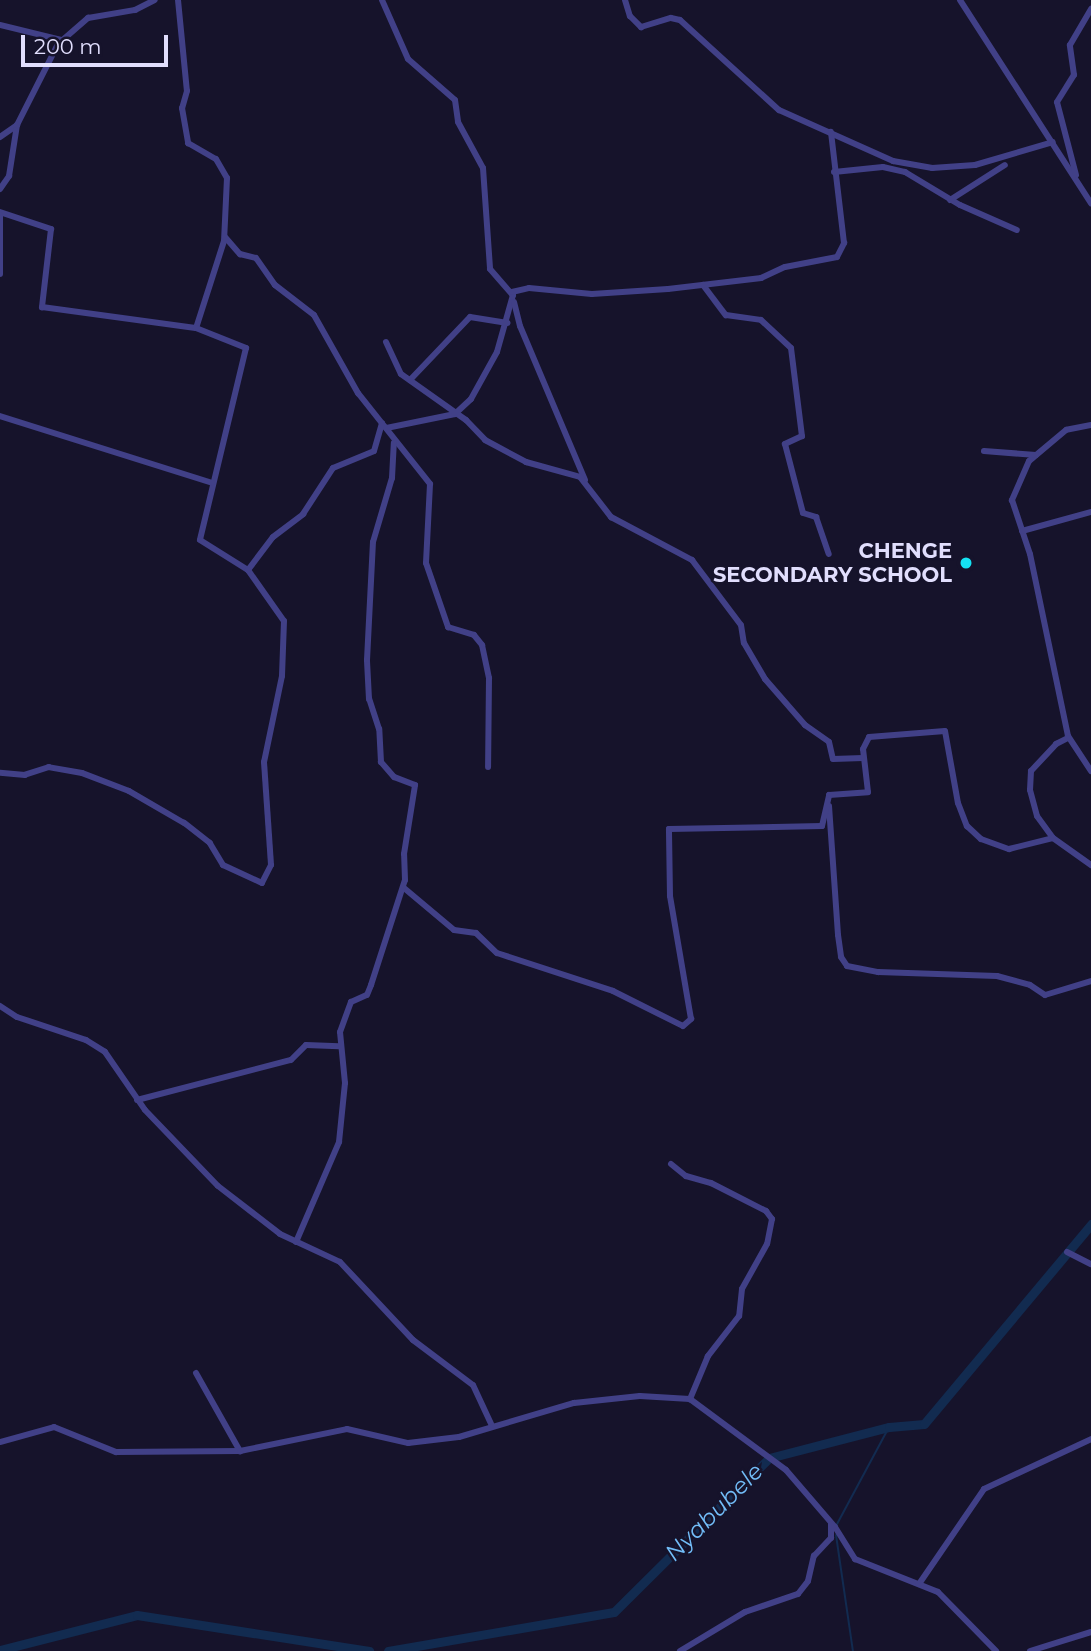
<!DOCTYPE html>
<style>
body{margin:0}
#map{position:relative;width:1091px;height:1651px;overflow:hidden;background:#16132b;font-family:Montserrat,sans-serif}
div>[style]{position:absolute}
.stream>*{height:2px;margin:-1px;padding:0 1px;transform-origin:1px;border-radius:1px;background:#122b50}
.river>*{height:9px;margin:-4.5px;padding:0 4.5px;transform-origin:4.5px;border-radius:4.5px;background:#122b50}
.minor>*{height:6px;margin:-3px;padding:0 3px;transform-origin:3px;border-radius:3px;background:#414087}
.dots>*{width:19px;height:19px;translate:-50% -50%;box-sizing:border-box;border:4px solid #16132b;border-radius:50%}
span{translate:-50% -50%;white-space:nowrap;text-align:center;line-height:1.15;-webkit-text-stroke:5px #16132b;paint-order:stroke}
.poi-label{font-size:21px;color:#e1defd;font-weight:700}
.right{translate:-100% -50%;text-align:right}
.water-label{font-size:23px;color:#72bdf8;font-style:italic}
.scale{position:absolute;left:21px;top:35px;width:147px;height:32px;box-sizing:border-box;border:4px solid #e1defd;border-top:0;padding-left:9px;font-size:21px;line-height:24px;white-space:nowrap;color:#e1defd;-webkit-text-stroke:5px #16132b;paint-order:stroke}
</style>
<div id="map">
<div class="stream">
<i style="left:836px;top:1526px;width:112px;rotate:-61.8deg"></i>
<i style="left:836px;top:1535px;width:117px;rotate:81.7deg"></i>
</div>
<div class="river">
<i style="left:0;top:1650px;width:141px;rotate:-14.3deg"></i>
<i style="left:137px;top:1615px;width:235px;rotate:8.8deg"></i>
<i style="left:388px;top:1651px;width:229px;rotate:-9.8deg"></i>
<i style="left:614px;top:1612px;width:218px;rotate:-44.8deg"></i>
<i style="left:769px;top:1458px;width:124px;rotate:-14.5deg"></i>
<i style="left:889px;top:1427px;width:35px;rotate:-5deg"></i>
<i style="left:924px;top:1424px;width:261px;rotate:-50.1deg"></i>
</div>
<div class="minor">
<i style="left:178px;top:0;width:91px;rotate:84.4deg"></i>
<i style="left:187px;top:91px;width:18px;rotate:106deg"></i>
<i style="left:182px;top:108px;width:36px;rotate:80deg"></i>
<i style="left:188px;top:143px;width:32px;rotate:30deg"></i>
<i style="left:216px;top:159px;width:22px;rotate:60deg"></i>
<i style="left:227px;top:178px;width:63px;rotate:92.7deg"></i>
<i style="left:224px;top:241px;width:91px;rotate:107.8deg"></i>
<i style="left:382px;top:0;width:64px;rotate:66.2deg"></i>
<i style="left:408px;top:59px;width:62px;rotate:41.1deg"></i>
<i style="left:455px;top:100px;width:22px;rotate:82deg"></i>
<i style="left:458px;top:122px;width:52px;rotate:61.5deg"></i>
<i style="left:483px;top:168px;width:101px;rotate:86deg"></i>
<i style="left:490px;top:269px;width:35px;rotate:49deg"></i>
<i style="left:513px;top:295px;width:59px;rotate:105.7deg"></i>
<i style="left:497px;top:352px;width:54px;rotate:119deg"></i>
<i style="left:471px;top:399px;width:22px;rotate:137deg"></i>
<i style="left:455px;top:414px;width:70px;rotate:168.5deg"></i>
<i style="left:625px;top:0;width:17px;rotate:73deg"></i>
<i style="left:630px;top:16px;width:16px;rotate:45deg"></i>
<i style="left:641px;top:27px;width:31px;rotate:-17deg"></i>
<i style="left:671px;top:18px;width:9px;rotate:13deg"></i>
<i style="left:680px;top:20px;width:134px;rotate:42.3deg"></i>
<i style="left:779px;top:110px;width:125px;rotate:24.1deg"></i>
<i style="left:893px;top:161px;width:40px;rotate:10deg"></i>
<i style="left:932px;top:168px;width:43px;rotate:-4deg"></i>
<i style="left:975px;top:165px;width:81px;rotate:-16.4deg"></i>
<i style="left:960px;top:0;width:242px;rotate:57.2deg"></i>
<i style="left:0;top:25px;width:64px;rotate:13.6deg"></i>
<i style="left:0;top:137px;width:21px;rotate:-35deg"></i>
<i style="left:834px;top:172px;width:49px;rotate:-5.8deg"></i>
<i style="left:883px;top:167px;width:23px;rotate:13deg"></i>
<i style="left:905px;top:172px;width:64px;rotate:31deg"></i>
<i style="left:960px;top:205px;width:62px;rotate:23.7deg"></i>
<i style="left:1076px;top:175px;width:75px;rotate:-104.6deg"></i>
<i style="left:1057px;top:102px;width:32px;rotate:-58deg"></i>
<i style="left:1074px;top:75px;width:30px;rotate:-98deg"></i>
<i style="left:1070px;top:45px;width:42px;rotate:-59.7deg"></i>
<i style="left:0;top:189px;width:16px;rotate:-55deg"></i>
<i style="left:9px;top:176px;width:52px;rotate:-81.1deg"></i>
<i style="left:17px;top:125px;width:91px;rotate:-63.2deg"></i>
<i style="left:58px;top:44px;width:40px;rotate:-41deg"></i>
<i style="left:88px;top:18px;width:48px;rotate:-9.7deg"></i>
<i style="left:135px;top:10px;width:22px;rotate:-27deg"></i>
<i style="left:950px;top:200px;width:65px;rotate:-32.5deg"></i>
<i style="left:0;top:212px;width:54px;rotate:18.4deg"></i>
<i style="left:51px;top:229px;width:79px;rotate:96.6deg"></i>
<i style="left:42px;top:307px;width:155px;rotate:7.8deg"></i>
<i style="left:196px;top:328px;width:54px;rotate:21.8deg"></i>
<i style="left:246px;top:348px;width:197px;rotate:103.5deg"></i>
<i style="left:200px;top:540px;width:57px;rotate:32deg"></i>
<i style="left:248px;top:570px;width:62px;rotate:54.8deg"></i>
<i style="left:284px;top:621px;width:55px;rotate:92.1deg"></i>
<i style="left:282px;top:676px;width:88px;rotate:101.8deg"></i>
<i style="left:264px;top:762px;width:103px;rotate:86.1deg"></i>
<i style="left:271px;top:865px;width:20px;rotate:117deg"></i>
<i style="left:262px;top:883px;width:43px;rotate:-155.2deg"></i>
<i style="left:223px;top:865px;width:26px;rotate:-121deg"></i>
<i style="left:210px;top:843px;width:33px;rotate:-142deg"></i>
<i style="left:184px;top:823px;width:64px;rotate:-149.8deg"></i>
<i style="left:129px;top:791px;width:50px;rotate:-159deg"></i>
<i style="left:82px;top:773px;width:34px;rotate:-170deg"></i>
<i style="left:49px;top:767px;width:25px;rotate:162deg"></i>
<i style="left:25px;top:775px;width:25px;rotate:-175deg"></i>
<i style="left:0;top:215px;width:59px;rotate:90deg"></i>
<i style="left:225px;top:237px;width:23px;rotate:49deg"></i>
<i style="left:240px;top:254px;width:16px;rotate:14deg"></i>
<i style="left:256px;top:258px;width:33px;rotate:55deg"></i>
<i style="left:275px;top:285px;width:49px;rotate:37.6deg"></i>
<i style="left:314px;top:315px;width:90px;rotate:60.6deg"></i>
<i style="left:358px;top:393px;width:116px;rotate:51.6deg"></i>
<i style="left:430px;top:484px;width:79px;rotate:92.9deg"></i>
<i style="left:426px;top:563px;width:68px;rotate:71deg"></i>
<i style="left:448px;top:627px;width:27px;rotate:17deg"></i>
<i style="left:474px;top:635px;width:13px;rotate:51deg"></i>
<i style="left:482px;top:645px;width:34px;rotate:78deg"></i>
<i style="left:489px;top:678px;width:89px;rotate:90.6deg"></i>
<i style="left:703px;top:285px;width:38px;rotate:53deg"></i>
<i style="left:726px;top:315px;width:35px;rotate:8deg"></i>
<i style="left:761px;top:320px;width:41px;rotate:43deg"></i>
<i style="left:791px;top:348px;width:89px;rotate:82.9deg"></i>
<i style="left:802px;top:436px;width:19px;rotate:155deg"></i>
<i style="left:785px;top:444px;width:71px;rotate:75.4deg"></i>
<i style="left:803px;top:513px;width:14px;rotate:17deg"></i>
<i style="left:816px;top:517px;width:39px;rotate:71deg"></i>
<i style="left:512px;top:292px;width:17px;rotate:-13deg"></i>
<i style="left:529px;top:288px;width:63px;rotate:5.4deg"></i>
<i style="left:592px;top:294px;width:76px;rotate:-3.8deg"></i>
<i style="left:668px;top:289px;width:94px;rotate:-6.7deg"></i>
<i style="left:761px;top:278px;width:26px;rotate:-25deg"></i>
<i style="left:785px;top:267px;width:53px;rotate:-10.9deg"></i>
<i style="left:837px;top:257px;width:16px;rotate:-63deg"></i>
<i style="left:844px;top:243px;width:112px;rotate:-96.7deg"></i>
<i style="left:514px;top:302px;width:25px;rotate:76deg"></i>
<i style="left:520px;top:326px;width:167px;rotate:67.1deg"></i>
<i style="left:386px;top:342px;width:35px;rotate:65deg"></i>
<i style="left:401px;top:374px;width:80px;rotate:35.3deg"></i>
<i style="left:466px;top:420px;width:28px;rotate:46deg"></i>
<i style="left:485px;top:440px;width:47px;rotate:28.2deg"></i>
<i style="left:526px;top:462px;width:56px;rotate:15.5deg"></i>
<i style="left:580px;top:477px;width:51px;rotate:52.2deg"></i>
<i style="left:611px;top:517px;width:92px;rotate:28deg"></i>
<i style="left:692px;top:560px;width:81px;rotate:53deg"></i>
<i style="left:741px;top:625px;width:18px;rotate:81deg"></i>
<i style="left:744px;top:643px;width:42px;rotate:59.7deg"></i>
<i style="left:765px;top:679px;width:61px;rotate:49deg"></i>
<i style="left:805px;top:725px;width:29px;rotate:35deg"></i>
<i style="left:829px;top:742px;width:17px;rotate:77deg"></i>
<i style="left:833px;top:759px;width:30px;rotate:-2deg"></i>
<i style="left:410px;top:380px;width:87px;rotate:-46.4deg"></i>
<i style="left:470px;top:317px;width:38px;rotate:9deg"></i>
<i style="left:0;top:416px;width:222px;rotate:17.5deg"></i>
<i style="left:1091px;top:425px;width:25px;rotate:169deg"></i>
<i style="left:1066px;top:430px;width:48px;rotate:140deg"></i>
<i style="left:1029px;top:461px;width:43px;rotate:113.6deg"></i>
<i style="left:1012px;top:500px;width:57px;rotate:71.6deg"></i>
<i style="left:1030px;top:554px;width:186px;rotate:78.2deg"></i>
<i style="left:1068px;top:736px;width:42px;rotate:56.7deg"></i>
<i style="left:984px;top:451px;width:52px;rotate:4.4deg"></i>
<i style="left:1022px;top:531px;width:72px;rotate:-15.4deg"></i>
<i style="left:248px;top:570px;width:41px;rotate:-52.9deg"></i>
<i style="left:273px;top:537px;width:38px;rotate:-37deg"></i>
<i style="left:303px;top:514px;width:55px;rotate:-56.9deg"></i>
<i style="left:333px;top:468px;width:44px;rotate:-22.5deg"></i>
<i style="left:374px;top:451px;width:29px;rotate:-74deg"></i>
<i style="left:829px;top:806px;width:129px;rotate:86deg"></i>
<i style="left:838px;top:935px;width:22px;rotate:82deg"></i>
<i style="left:841px;top:957px;width:11px;rotate:56deg"></i>
<i style="left:847px;top:966px;width:32px;rotate:11deg"></i>
<i style="left:878px;top:972px;width:119px;rotate:1.9deg"></i>
<i style="left:997px;top:976px;width:34px;rotate:15deg"></i>
<i style="left:1030px;top:985px;width:18px;rotate:34deg"></i>
<i style="left:1045px;top:995px;width:48px;rotate:-16.9deg"></i>
<i style="left:1053px;top:838px;width:27px;rotate:-126deg"></i>
<i style="left:1037px;top:816px;width:27px;rotate:-105deg"></i>
<i style="left:1030px;top:790px;width:19px;rotate:-87deg"></i>
<i style="left:1031px;top:771px;width:37px;rotate:-47deg"></i>
<i style="left:1056px;top:744px;width:13px;rotate:-27deg"></i>
<i style="left:404px;top:888px;width:65px;rotate:40deg"></i>
<i style="left:454px;top:930px;width:22px;rotate:8deg"></i>
<i style="left:476px;top:933px;width:29px;rotate:44deg"></i>
<i style="left:497px;top:953px;width:122px;rotate:18.1deg"></i>
<i style="left:613px;top:991px;width:78px;rotate:26.6deg"></i>
<i style="left:683px;top:1026px;width:11px;rotate:-41deg"></i>
<i style="left:691px;top:1019px;width:125px;rotate:-99.7deg"></i>
<i style="left:670px;top:896px;width:67px;rotate:-90.9deg"></i>
<i style="left:669px;top:829px;width:153px;rotate:-1.1deg"></i>
<i style="left:822px;top:826px;width:32px;rotate:-77deg"></i>
<i style="left:829px;top:795px;width:39px;rotate:-4deg"></i>
<i style="left:868px;top:792px;width:43px;rotate:-96.6deg"></i>
<i style="left:863px;top:749px;width:13px;rotate:-63deg"></i>
<i style="left:869px;top:737px;width:76px;rotate:-4.5deg"></i>
<i style="left:945px;top:731px;width:73px;rotate:79.8deg"></i>
<i style="left:958px;top:803px;width:25px;rotate:69deg"></i>
<i style="left:967px;top:826px;width:19px;rotate:43deg"></i>
<i style="left:981px;top:839px;width:30px;rotate:20deg"></i>
<i style="left:1009px;top:849px;width:45px;rotate:-14deg"></i>
<i style="left:1053px;top:838px;width:47px;rotate:35.4deg"></i>
<i style="left:0;top:1006px;width:20px;rotate:33deg"></i>
<i style="left:17px;top:1017px;width:73px;rotate:18.4deg"></i>
<i style="left:86px;top:1040px;width:22px;rotate:32deg"></i>
<i style="left:105px;top:1052px;width:70px;rotate:55.4deg"></i>
<i style="left:145px;top:1110px;width:105px;rotate:46.2deg"></i>
<i style="left:218px;top:1186px;width:78px;rotate:37.7deg"></i>
<i style="left:280px;top:1234px;width:66px;rotate:25deg"></i>
<i style="left:340px;top:1262px;width:107px;rotate:46.9deg"></i>
<i style="left:413px;top:1340px;width:75px;rotate:36.9deg"></i>
<i style="left:473px;top:1385px;width:45px;rotate:65.1deg"></i>
<i style="left:137px;top:1100px;width:159px;rotate:-14.6deg"></i>
<i style="left:291px;top:1060px;width:21px;rotate:-45deg"></i>
<i style="left:306px;top:1045px;width:33px;rotate:2deg"></i>
<i style="left:671px;top:1164px;width:19px;rotate:39deg"></i>
<i style="left:686px;top:1176px;width:26px;rotate:16deg"></i>
<i style="left:711px;top:1183px;width:62px;rotate:27deg"></i>
<i style="left:766px;top:1211px;width:10px;rotate:53deg"></i>
<i style="left:772px;top:1219px;width:25px;rotate:101deg"></i>
<i style="left:767px;top:1244px;width:51px;rotate:119.1deg"></i>
<i style="left:742px;top:1289px;width:27px;rotate:96deg"></i>
<i style="left:739px;top:1316px;width:51px;rotate:127.8deg"></i>
<i style="left:708px;top:1356px;width:47px;rotate:112.7deg"></i>
<i style="left:296px;top:1242px;width:109px;rotate:-66.7deg"></i>
<i style="left:339px;top:1142px;width:59px;rotate:-84.2deg"></i>
<i style="left:345px;top:1083px;width:51px;rotate:-95.6deg"></i>
<i style="left:340px;top:1032px;width:32px;rotate:-70deg"></i>
<i style="left:351px;top:1002px;width:17px;rotate:-24deg"></i>
<i style="left:367px;top:995px;width:11px;rotate:-68deg"></i>
<i style="left:371px;top:985px;width:110px;rotate:-72.1deg"></i>
<i style="left:405px;top:880px;width:26px;rotate:-92deg"></i>
<i style="left:404px;top:854px;width:70px;rotate:-80.9deg"></i>
<i style="left:415px;top:785px;width:22px;rotate:-159deg"></i>
<i style="left:394px;top:777px;width:20px;rotate:-131deg"></i>
<i style="left:381px;top:762px;width:33px;rotate:-93deg"></i>
<i style="left:379px;top:729px;width:32px;rotate:-108deg"></i>
<i style="left:369px;top:699px;width:39px;rotate:-93deg"></i>
<i style="left:367px;top:660px;width:118px;rotate:-87.1deg"></i>
<i style="left:373px;top:542px;width:67px;rotate:-73.5deg"></i>
<i style="left:392px;top:478px;width:35px;rotate:-87deg"></i>
<i style="left:1067px;top:1252px;width:27px;rotate:27deg"></i>
<i style="left:196px;top:1373px;width:90px;rotate:60.6deg"></i>
<i style="left:0;top:1442px;width:56px;rotate:-15.5deg"></i>
<i style="left:54px;top:1427px;width:67px;rotate:22deg"></i>
<i style="left:116px;top:1452px;width:124px;rotate:-0.5deg"></i>
<i style="left:240px;top:1451px;width:109px;rotate:-11.6deg"></i>
<i style="left:347px;top:1429px;width:63px;rotate:12.9deg"></i>
<i style="left:408px;top:1443px;width:51px;rotate:-6.7deg"></i>
<i style="left:459px;top:1437px;width:120px;rotate:-16.5deg"></i>
<i style="left:574px;top:1403px;width:66px;rotate:-6.1deg"></i>
<i style="left:640px;top:1396px;width:50px;rotate:3.4deg"></i>
<i style="left:690px;top:1399px;width:119px;rotate:36.5deg"></i>
<i style="left:786px;top:1470px;width:75px;rotate:49.3deg"></i>
<i style="left:835px;top:1527px;width:38px;rotate:58deg"></i>
<i style="left:855px;top:1559px;width:89px;rotate:21.7deg"></i>
<i style="left:938px;top:1592px;width:83px;rotate:45.5deg"></i>
<i style="left:919px;top:1584px;width:115px;rotate:-55.6deg"></i>
<i style="left:984px;top:1489px;width:118px;rotate:-25deg"></i>
<i style="left:680px;top:1651px;width:76px;rotate:-31deg"></i>
<i style="left:745px;top:1612px;width:56px;rotate:-18.8deg"></i>
<i style="left:798px;top:1594px;width:16px;rotate:-52deg"></i>
<i style="left:808px;top:1581px;width:26px;rotate:-77deg"></i>
<i style="left:814px;top:1556px;width:25px;rotate:-47deg"></i>
<i style="left:831px;top:1538px;width:14px;rotate:-90deg"></i>
<i style="left:1030px;top:1651px;width:64px;rotate:-17.3deg"></i>
</div>
<div class="dots">
<i style="left:966px;top:563px;background:#15e2f3"></i>
</div>
<div class="poi-label">
<span class="right" style="left:952px;top:563px">CHENGE<br>SECONDARY SCHOOL</span>
</div>
<div class="water-label">
<span style="left:714px;top:1512px;rotate:-45deg">Nyabubele</span>
</div>
<div class="scale">200 m</div>
</div>
